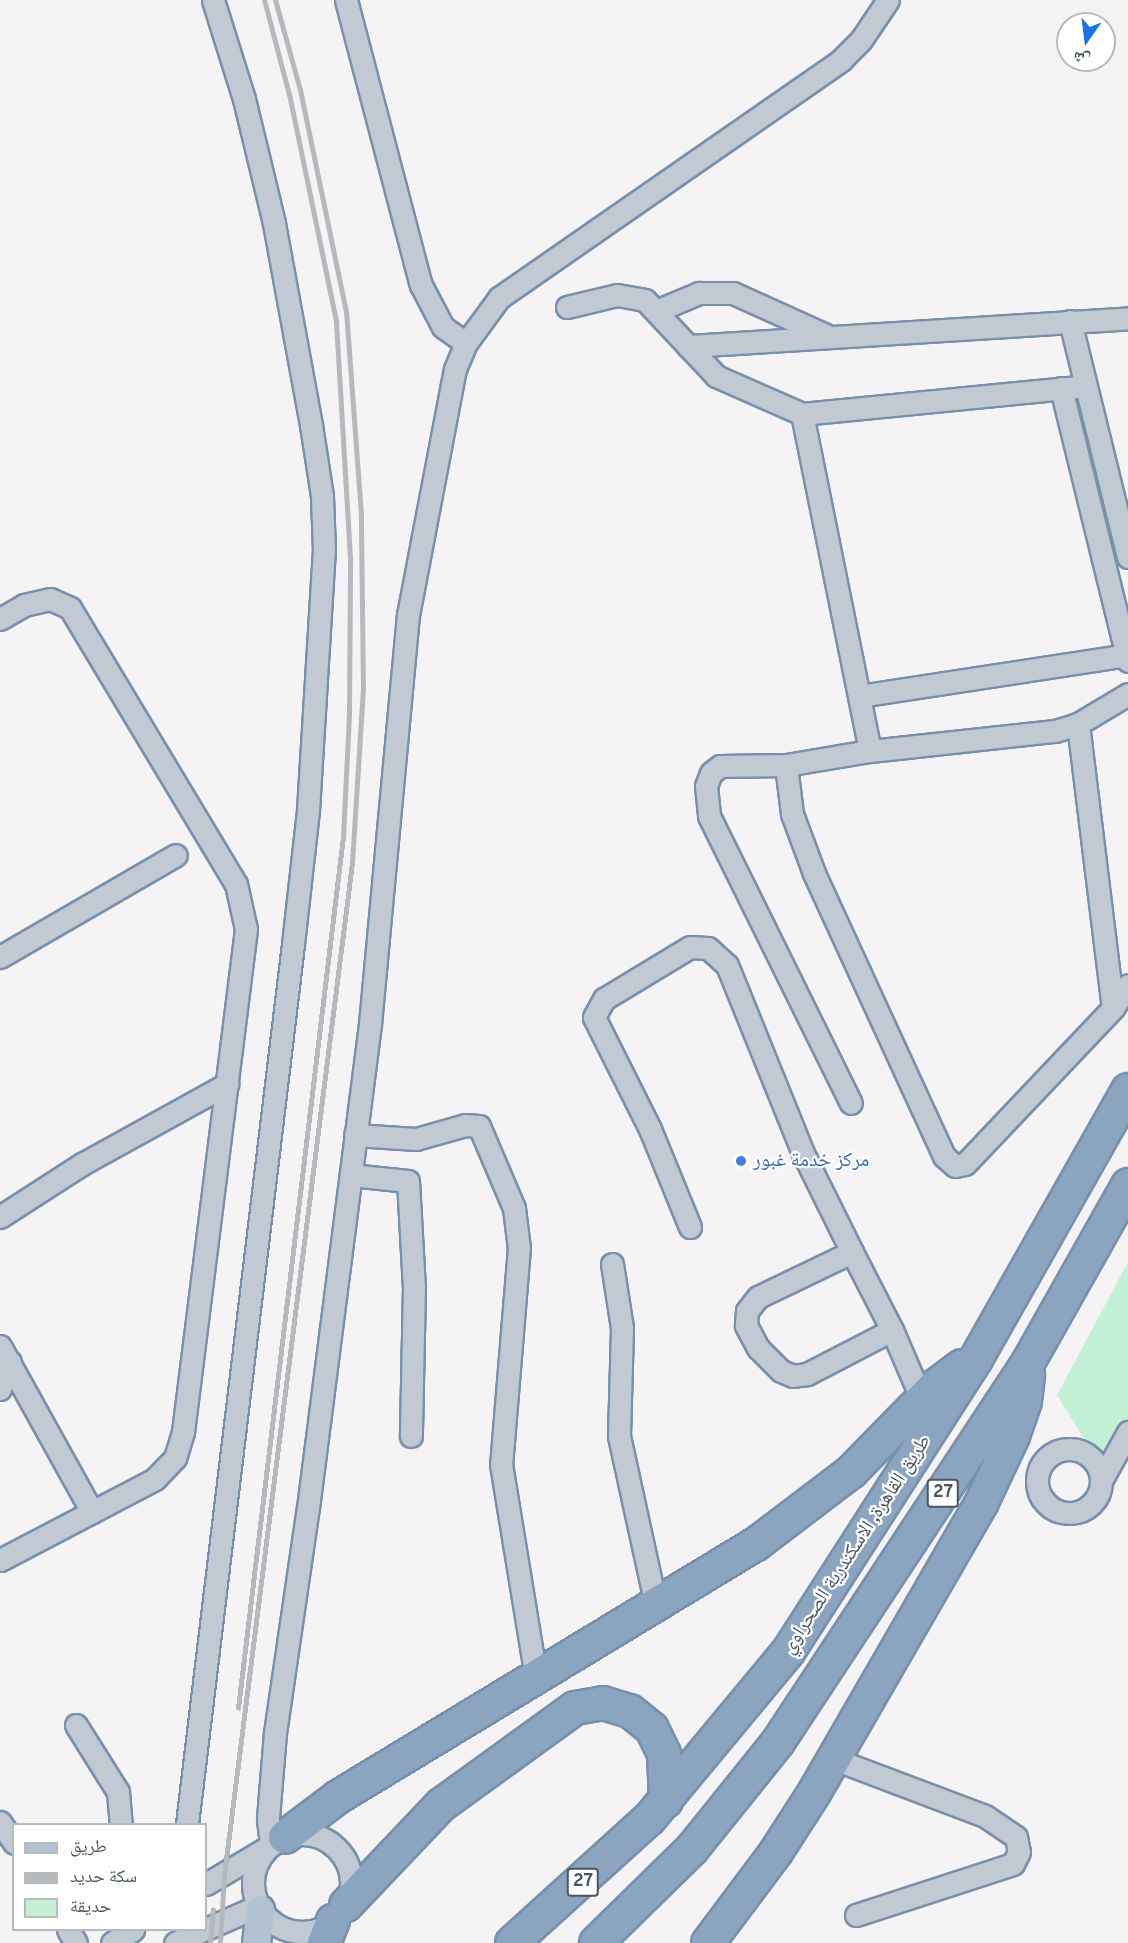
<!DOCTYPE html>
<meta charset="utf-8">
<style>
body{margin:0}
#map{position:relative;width:1128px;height:1943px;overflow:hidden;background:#f5f3f3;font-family:Overpass,"Noto Naskh Arabic",sans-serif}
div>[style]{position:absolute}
.green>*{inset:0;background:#c3f1d5}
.roads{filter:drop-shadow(2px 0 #7690ad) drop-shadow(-2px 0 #7690ad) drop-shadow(0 2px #7690ad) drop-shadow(0 -2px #7690ad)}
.minor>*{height:21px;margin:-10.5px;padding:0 10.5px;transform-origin:10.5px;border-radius:10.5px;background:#c1cad2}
.minor>.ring{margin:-10.5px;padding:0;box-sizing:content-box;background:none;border:21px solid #c1cad2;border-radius:50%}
.major>*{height:27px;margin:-13.5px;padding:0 13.5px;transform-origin:13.5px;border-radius:13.5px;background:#b3c2d1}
.highway>*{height:32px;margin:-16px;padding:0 16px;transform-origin:16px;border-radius:16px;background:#8ba5c1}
.rail>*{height:4.5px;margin:-2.25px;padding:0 2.25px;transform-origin:2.25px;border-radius:2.25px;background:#b5b8bd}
.dots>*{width:16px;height:16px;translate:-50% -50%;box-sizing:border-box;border:3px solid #fff;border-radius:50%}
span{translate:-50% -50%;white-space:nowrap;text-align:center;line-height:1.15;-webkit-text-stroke:4.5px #fff;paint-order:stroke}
.shield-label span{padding:2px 4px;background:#fff;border:2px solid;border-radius:4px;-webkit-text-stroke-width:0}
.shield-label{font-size:18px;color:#4a5661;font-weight:700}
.shop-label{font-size:20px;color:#366cbe}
.left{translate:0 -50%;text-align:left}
.street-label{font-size:20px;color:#4a5661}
.legend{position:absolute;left:12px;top:1823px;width:195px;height:108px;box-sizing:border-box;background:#fff;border:2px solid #b7bbc0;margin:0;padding:8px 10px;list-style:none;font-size:18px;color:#4a5661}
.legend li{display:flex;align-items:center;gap:12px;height:30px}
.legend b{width:30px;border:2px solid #b7bbc0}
.north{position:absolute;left:1056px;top:12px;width:60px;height:60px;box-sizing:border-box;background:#fff;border:2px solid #b7bbc0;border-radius:50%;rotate:194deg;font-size:16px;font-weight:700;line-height:24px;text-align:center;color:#4a5661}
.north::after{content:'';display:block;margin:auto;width:21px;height:27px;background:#1a73e8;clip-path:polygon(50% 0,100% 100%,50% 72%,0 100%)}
</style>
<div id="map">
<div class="green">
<i style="clip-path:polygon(1128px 1262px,1128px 1452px,1111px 1482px,1057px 1395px)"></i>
</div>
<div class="roads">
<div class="minor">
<i style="left:346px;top:0;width:295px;rotate:75.3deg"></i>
<i style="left:421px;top:285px;width:47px;rotate:62.4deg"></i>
<i style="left:443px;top:327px;width:28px;rotate:35deg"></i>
<i style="left:567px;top:307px;width:51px;rotate:-13.5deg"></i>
<i style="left:617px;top:295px;width:28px;rotate:10deg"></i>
<i style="left:645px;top:300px;width:104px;rotate:46.9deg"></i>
<i style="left:716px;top:376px;width:94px;rotate:23.8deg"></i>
<i style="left:656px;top:311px;width:47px;rotate:-22.7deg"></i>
<i style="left:699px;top:293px;width:34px"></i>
<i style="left:733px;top:293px;width:102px;rotate:24.3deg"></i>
<i style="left:1070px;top:321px;width:243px;rotate:76.2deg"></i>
<i style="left:688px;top:346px;width:441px;rotate:-3.6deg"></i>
<i style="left:1061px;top:388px;width:281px;rotate:76.2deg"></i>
<i style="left:0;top:619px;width:28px;rotate:-30deg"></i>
<i style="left:24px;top:605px;width:27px;rotate:-13deg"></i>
<i style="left:50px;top:599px;width:22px;rotate:24deg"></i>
<i style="left:70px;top:608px;width:322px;rotate:59deg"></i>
<i style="left:236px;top:884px;width:46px;rotate:77.5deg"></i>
<i style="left:246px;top:929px;width:507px;rotate:97.14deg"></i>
<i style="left:183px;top:1432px;width:27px;rotate:107deg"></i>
<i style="left:175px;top:1458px;width:29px;rotate:134deg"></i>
<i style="left:155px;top:1479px;width:175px;rotate:152.4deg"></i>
<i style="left:859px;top:696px;width:272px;rotate:-8.7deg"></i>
<i style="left:1078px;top:724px;width:286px;rotate:83deg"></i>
<i style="left:1113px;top:1008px;width:215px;rotate:133.5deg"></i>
<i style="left:965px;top:1164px;width:10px;rotate:169deg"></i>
<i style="left:955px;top:1166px;width:15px;rotate:-138deg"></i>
<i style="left:944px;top:1156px;width:311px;rotate:-114.7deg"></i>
<i style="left:814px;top:873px;width:63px;rotate:-110.4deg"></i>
<i style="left:792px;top:814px;width:49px;rotate:-97deg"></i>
<i style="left:786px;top:765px;width:85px;rotate:-9.5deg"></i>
<i style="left:870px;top:751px;width:186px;rotate:-6.2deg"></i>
<i style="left:1055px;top:731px;width:24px;rotate:-17deg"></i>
<i style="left:1078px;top:724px;width:58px;rotate:-31deg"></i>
<i style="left:870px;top:751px;width:344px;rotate:-101.4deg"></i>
<i style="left:802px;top:414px;width:285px;rotate:-5.6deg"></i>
<i style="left:786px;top:765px;width:66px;rotate:179.1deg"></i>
<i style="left:720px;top:766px;width:11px;rotate:142deg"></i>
<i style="left:711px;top:773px;width:14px;rotate:111deg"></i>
<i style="left:706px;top:786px;width:30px;rotate:84deg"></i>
<i style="left:709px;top:816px;width:320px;rotate:63.7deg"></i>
<i style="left:0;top:957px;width:203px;rotate:-30.1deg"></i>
<i style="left:1113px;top:1008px;width:27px;rotate:-57deg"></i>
<i style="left:355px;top:1135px;width:61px;rotate:3.8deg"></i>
<i style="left:416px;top:1139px;width:51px;rotate:-15.9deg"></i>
<i style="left:465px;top:1125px;width:14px;rotate:4deg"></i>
<i style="left:479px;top:1126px;width:89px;rotate:66.9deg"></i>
<i style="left:514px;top:1208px;width:39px;rotate:83deg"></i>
<i style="left:519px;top:1247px;width:218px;rotate:94.7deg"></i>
<i style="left:501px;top:1464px;width:217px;rotate:80.7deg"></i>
<i style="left:351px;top:1175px;width:57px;rotate:6deg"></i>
<i style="left:408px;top:1181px;width:106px;rotate:86.8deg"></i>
<i style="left:414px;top:1287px;width:149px;rotate:91.2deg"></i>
<i style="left:0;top:1217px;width:98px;rotate:-32.9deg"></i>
<i style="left:82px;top:1164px;width:166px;rotate:-28.9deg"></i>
<i style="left:690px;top:1227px;width:106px;rotate:-112.2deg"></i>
<i style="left:650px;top:1129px;width:125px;rotate:-116.6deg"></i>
<i style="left:594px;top:1017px;width:21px;rotate:-61deg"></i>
<i style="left:604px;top:999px;width:100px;rotate:-31.2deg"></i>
<i style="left:690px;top:947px;width:18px;rotate:3deg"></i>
<i style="left:708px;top:948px;width:25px;rotate:42deg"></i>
<i style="left:727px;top:965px;width:203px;rotate:68deg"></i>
<i style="left:803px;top:1153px;width:110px;rotate:63.7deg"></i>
<i style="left:612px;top:1264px;width:65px;rotate:81.1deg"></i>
<i style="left:622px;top:1328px;width:108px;rotate:91.6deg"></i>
<i style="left:619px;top:1436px;width:173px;rotate:77.7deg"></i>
<i style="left:892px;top:1330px;width:96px;rotate:152.6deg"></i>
<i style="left:807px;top:1374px;width:14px;rotate:172deg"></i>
<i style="left:793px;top:1376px;width:13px;rotate:-157deg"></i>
<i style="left:781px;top:1371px;width:33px;rotate:-135deg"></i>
<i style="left:758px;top:1348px;width:26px;rotate:-118deg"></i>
<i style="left:746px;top:1325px;width:14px;rotate:-86deg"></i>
<i style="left:747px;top:1311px;width:18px;rotate:-52deg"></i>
<i style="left:758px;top:1297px;width:104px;rotate:-25.6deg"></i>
<i style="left:852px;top:1252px;width:88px;rotate:62.9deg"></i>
<i style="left:892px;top:1330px;width:76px;rotate:66.8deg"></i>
<i style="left:0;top:1346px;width:190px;rotate:61deg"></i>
<i style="left:0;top:1389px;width:29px;rotate:-70deg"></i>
<i class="ring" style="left:1037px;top:1449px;width:43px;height:43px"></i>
<i style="left:1102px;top:1479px;width:54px;rotate:-61deg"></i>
<i style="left:76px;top:1725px;width:79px;rotate:57.9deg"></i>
<i style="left:118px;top:1792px;width:32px;rotate:85deg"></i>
<i style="left:834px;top:1759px;width:161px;rotate:20.7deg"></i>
<i style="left:985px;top:1816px;width:37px;rotate:34deg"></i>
<i style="left:1016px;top:1837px;width:15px;rotate:79deg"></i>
<i style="left:1019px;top:1852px;width:13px;rotate:117deg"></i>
<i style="left:1013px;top:1864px;width:165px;rotate:162deg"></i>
<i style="left:0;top:1822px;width:25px;rotate:56deg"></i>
<i style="left:187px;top:1824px;width:886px;rotate:-83.13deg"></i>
<i style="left:293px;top:944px;width:135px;rotate:-83.6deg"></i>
<i style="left:308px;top:810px;width:259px;rotate:-86.5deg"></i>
<i style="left:324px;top:551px;width:55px;rotate:-92.1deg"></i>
<i style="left:322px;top:496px;width:72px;rotate:-98.8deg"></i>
<i style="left:311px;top:425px;width:205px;rotate:-100.4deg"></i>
<i style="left:274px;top:223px;width:128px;rotate:-103.6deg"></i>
<i style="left:244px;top:99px;width:104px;rotate:-107.4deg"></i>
<i class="ring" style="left:253px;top:1834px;width:77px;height:77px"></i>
<i style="left:271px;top:1844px;width:26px;rotate:-97deg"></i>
<i style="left:268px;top:1818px;width:85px;rotate:-85.3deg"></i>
<i style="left:275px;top:1733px;width:227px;rotate:-81.7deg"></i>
<i style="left:308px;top:1508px;width:488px;rotate:-82.7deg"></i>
<i style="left:370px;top:1024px;width:411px;rotate:-84.7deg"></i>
<i style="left:408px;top:615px;width:250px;rotate:-79.2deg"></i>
<i style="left:455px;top:369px;width:28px;rotate:-67deg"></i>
<i style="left:466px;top:343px;width:56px;rotate:-53.7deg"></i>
<i style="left:499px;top:298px;width:417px;rotate:-34.8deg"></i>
<i style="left:841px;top:60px;width:28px;rotate:-45deg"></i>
<i style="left:861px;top:40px;width:48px;rotate:-56deg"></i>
<i style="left:206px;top:1884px;width:69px;rotate:-30.7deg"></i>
<i style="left:206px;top:1929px;width:57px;rotate:-23.9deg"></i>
<i style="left:68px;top:1930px;width:15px;rotate:58deg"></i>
<i style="left:112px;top:1943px;width:25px;rotate:-32deg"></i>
<i style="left:175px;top:1943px;width:31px;rotate:-25deg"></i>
</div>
<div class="major">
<i style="left:256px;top:1943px;width:34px;rotate:-83deg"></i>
</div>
<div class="highway">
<i style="left:285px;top:1837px;width:66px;rotate:-37deg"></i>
<i style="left:338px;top:1797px;width:489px;rotate:-31.2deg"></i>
<i style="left:756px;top:1544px;width:119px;rotate:-37.2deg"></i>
<i style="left:851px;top:1472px;width:119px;rotate:-45.7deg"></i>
<i style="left:934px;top:1387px;width:35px;rotate:-37deg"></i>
<i style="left:346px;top:1905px;width:138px;rotate:-46.5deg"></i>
<i style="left:441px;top:1805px;width:165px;rotate:-35.9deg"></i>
<i style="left:575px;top:1708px;width:28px;rotate:-10deg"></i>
<i style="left:603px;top:1703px;width:28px;rotate:17deg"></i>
<i style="left:630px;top:1711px;width:28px;rotate:39deg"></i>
<i style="left:652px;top:1729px;width:28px;rotate:64deg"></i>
<i style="left:664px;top:1754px;width:47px;rotate:87.6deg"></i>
<i style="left:324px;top:1943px;width:24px;rotate:-68deg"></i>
<i style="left:512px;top:1943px;width:186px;rotate:-42.2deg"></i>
<i style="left:650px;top:1818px;width:216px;rotate:-50.3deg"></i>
<i style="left:788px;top:1652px;width:348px;rotate:-57.3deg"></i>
<i style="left:976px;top:1359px;width:309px;rotate:-60.5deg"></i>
<i style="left:596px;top:1943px;width:134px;rotate:-44.4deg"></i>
<i style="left:692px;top:1849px;width:137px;rotate:-51.2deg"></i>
<i style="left:778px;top:1742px;width:456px;rotate:-56.6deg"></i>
<i style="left:1029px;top:1361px;width:202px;rotate:-60.6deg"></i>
<i style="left:708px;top:1943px;width:114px;rotate:-53.2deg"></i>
<i style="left:776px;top:1852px;width:70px;rotate:-57.2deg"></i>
<i style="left:814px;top:1793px;width:334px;rotate:-60deg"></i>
<i style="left:981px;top:1504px;width:75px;rotate:-64.8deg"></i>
<i style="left:1013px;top:1436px;width:37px;rotate:-71deg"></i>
<i style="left:1025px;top:1401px;width:26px;rotate:-83deg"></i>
</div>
</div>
<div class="rail">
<i style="left:238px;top:1708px;width:877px;rotate:-83.13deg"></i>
<i style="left:343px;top:837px;width:122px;rotate:-87.2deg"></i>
<i style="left:349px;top:715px;width:157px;rotate:-89.6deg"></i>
<i style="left:350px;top:558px;width:237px;rotate:-93.4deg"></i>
<i style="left:336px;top:321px;width:231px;rotate:-101.7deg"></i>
<i style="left:289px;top:95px;width:98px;rotate:-104.7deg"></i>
<i style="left:210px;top:1943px;width:33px;rotate:-85deg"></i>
<i style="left:220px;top:1943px;width:68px;rotate:-86.6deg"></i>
<i style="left:224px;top:1875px;width:1020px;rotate:-82.79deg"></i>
<i style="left:352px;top:863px;width:174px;rotate:-86.4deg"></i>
<i style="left:363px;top:689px;width:174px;rotate:-90.7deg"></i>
<i style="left:361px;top:515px;width:204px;rotate:-94.2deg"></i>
<i style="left:346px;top:312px;width:227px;rotate:-101.7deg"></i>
<i style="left:300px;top:90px;width:93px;rotate:-105.5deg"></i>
</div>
<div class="dots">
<i style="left:741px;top:1161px;background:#3f7fe0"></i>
</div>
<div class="shield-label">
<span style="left:943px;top:1493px">27</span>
<span style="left:583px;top:1882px">27</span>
</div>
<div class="shop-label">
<span class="left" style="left:753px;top:1161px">مركز خدمة غبور</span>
</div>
<div class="street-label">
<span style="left:857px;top:1545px;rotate:-57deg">طريق القاهرة, الاسكندرية الصحراوي</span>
</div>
<ul class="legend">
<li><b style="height:8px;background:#b3c2d1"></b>طريق</li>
<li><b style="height:8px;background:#b5b8bd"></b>سكة حديد</li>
<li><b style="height:16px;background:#c3f1d5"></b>حديقة</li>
</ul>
<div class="north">ش</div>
</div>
